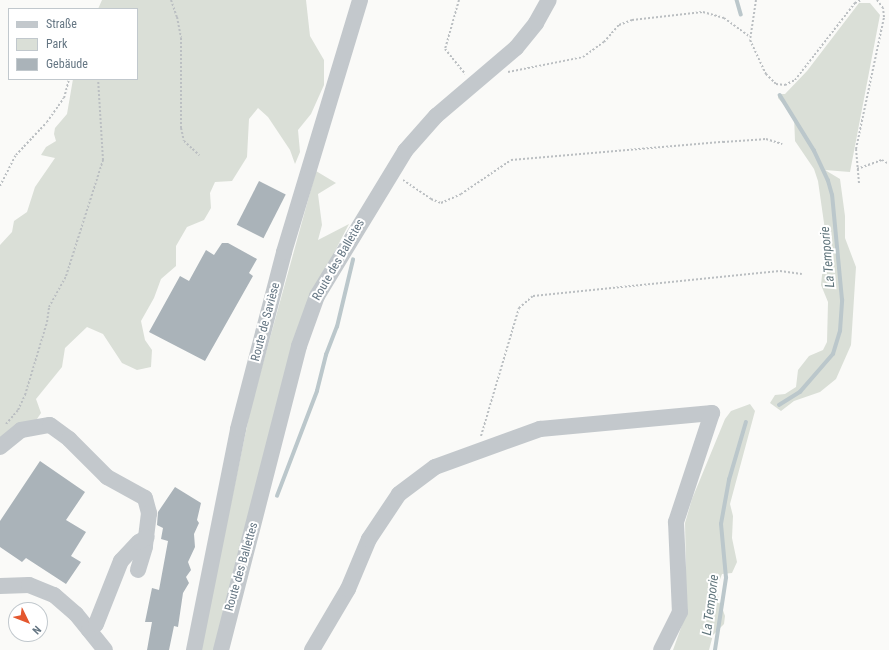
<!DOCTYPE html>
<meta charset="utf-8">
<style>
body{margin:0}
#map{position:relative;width:889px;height:650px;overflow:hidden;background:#fafaf8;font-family:"Roboto Condensed",sans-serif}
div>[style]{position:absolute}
.green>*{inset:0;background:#dadfd7}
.stream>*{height:3.5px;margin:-1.75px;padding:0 1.75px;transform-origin:1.75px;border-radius:1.75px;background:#bbc7cb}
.building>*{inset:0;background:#aab3b9;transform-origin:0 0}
.path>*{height:2px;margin-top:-1px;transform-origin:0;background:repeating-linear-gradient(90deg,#bbbfc2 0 2px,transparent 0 4px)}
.minor>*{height:16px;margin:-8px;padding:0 8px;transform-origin:8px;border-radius:8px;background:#c3c8cc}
span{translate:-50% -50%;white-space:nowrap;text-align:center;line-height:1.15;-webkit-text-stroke:4px #fff;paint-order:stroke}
.street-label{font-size:12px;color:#657683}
.water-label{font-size:13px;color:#60757c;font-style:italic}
.legend{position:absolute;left:8px;top:8px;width:130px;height:72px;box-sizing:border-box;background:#fff;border:1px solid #c1c8cd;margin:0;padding:5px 7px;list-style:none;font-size:12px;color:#657683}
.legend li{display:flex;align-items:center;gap:8px;height:20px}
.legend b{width:20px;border:1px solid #c1c8cd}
.north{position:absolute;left:8px;top:602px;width:40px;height:40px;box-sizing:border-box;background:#fff;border:1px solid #c1c8cd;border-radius:50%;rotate:133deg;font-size:11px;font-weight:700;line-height:16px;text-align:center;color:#657683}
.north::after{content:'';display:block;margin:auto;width:14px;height:18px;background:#e4572e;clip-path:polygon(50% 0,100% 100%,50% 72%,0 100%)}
</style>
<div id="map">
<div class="green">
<i style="clip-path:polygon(102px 0,306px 0,310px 36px,324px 60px,324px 85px,311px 114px,298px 130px,300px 152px,295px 164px,290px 150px,268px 117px,258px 108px,249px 119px,247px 157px,232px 181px,215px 182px,210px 193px,211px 208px,204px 220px,187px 227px,176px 246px,176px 266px,161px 279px,154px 298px,141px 321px,145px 340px,152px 350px,151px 367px,137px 370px,122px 363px,103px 334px,87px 327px,65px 348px,62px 367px,36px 399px,41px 413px,33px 425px,0 449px,0 245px,12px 232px,14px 221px,27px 212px,35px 187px,55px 158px,41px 155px,46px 147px,56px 141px,54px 134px,55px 128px,67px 114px,73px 79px,137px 79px,137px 9px,98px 9px)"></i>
<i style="clip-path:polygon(859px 3px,870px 3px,880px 15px,850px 172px,825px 170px,840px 179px,845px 216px,845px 238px,856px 267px,851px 345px,836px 379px,820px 392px,794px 401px,781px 411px,770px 403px,775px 395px,785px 394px,796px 387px,798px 370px,809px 356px,823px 350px,827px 342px,828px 302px,821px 285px,826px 237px,818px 181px,814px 169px,795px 141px,794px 116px,778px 98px,778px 94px,785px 94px,807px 71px)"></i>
<i style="clip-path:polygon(316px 171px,336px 183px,318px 194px,322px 225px,318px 240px,349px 224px,335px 251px,216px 650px,200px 650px,251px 407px)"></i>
<i style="clip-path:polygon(750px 404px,755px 411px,730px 504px,733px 516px,732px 538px,737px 562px,732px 573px,722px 574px,716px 590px,725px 616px,724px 624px,713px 635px,709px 650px,673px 650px,682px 625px,686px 570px,685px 523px,692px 499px,725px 419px,731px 411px)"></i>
</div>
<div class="stream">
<i style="left:737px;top:0;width:15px;rotate:74deg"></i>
<i style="left:779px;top:405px;width:25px;rotate:-32deg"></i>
<i style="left:800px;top:392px;width:50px;rotate:-49deg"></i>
<i style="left:833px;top:354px;width:24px;rotate:-73deg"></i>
<i style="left:840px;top:331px;width:31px;rotate:-86deg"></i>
<i style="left:842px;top:300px;width:105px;rotate:-95.4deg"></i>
<i style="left:832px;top:195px;width:15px;rotate:-106deg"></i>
<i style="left:828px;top:181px;width:33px;rotate:-115deg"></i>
<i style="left:814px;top:151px;width:65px;rotate:-121.7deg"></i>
<i style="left:277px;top:496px;width:112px;rotate:-69.1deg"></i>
<i style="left:317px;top:391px;width:37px;rotate:-76deg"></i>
<i style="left:326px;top:355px;width:30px;rotate:-69deg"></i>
<i style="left:337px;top:327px;width:69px;rotate:-76.6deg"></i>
<i style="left:715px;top:650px;width:73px;rotate:-81.3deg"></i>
<i style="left:726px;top:578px;width:54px;rotate:-95.3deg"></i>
<i style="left:721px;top:524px;width:45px;rotate:-79.7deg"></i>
<i style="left:729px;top:480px;width:60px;rotate:-73.7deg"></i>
</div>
<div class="building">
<i style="left:259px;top:181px;width:30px;height:49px;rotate:27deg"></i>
<i style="clip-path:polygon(222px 243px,228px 243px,257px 259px,249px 273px,253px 276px,205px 361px,149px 332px,180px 276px,189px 281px,206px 250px,214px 255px)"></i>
<i style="clip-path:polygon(40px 461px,85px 492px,66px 520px,86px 532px,71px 556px,81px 562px,66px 584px,26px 558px,22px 562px,0 547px,0 521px)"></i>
<i style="clip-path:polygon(175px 487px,201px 503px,197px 520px,199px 523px,194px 534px,195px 547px,188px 562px,191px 570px,186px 577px,189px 583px,183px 593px,178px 627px,174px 626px,169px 650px,147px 650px,152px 622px,145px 622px,152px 588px,159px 590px,168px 541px,161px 539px,163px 528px,157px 525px,158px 512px)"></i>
</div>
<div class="path">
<i style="left:171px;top:0;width:18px;rotate:71deg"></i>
<i style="left:177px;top:17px;width:21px;rotate:79deg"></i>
<i style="left:181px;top:38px;width:90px;rotate:90deg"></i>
<i style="left:181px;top:128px;width:13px;rotate:77deg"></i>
<i style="left:184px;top:141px;width:21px;rotate:43deg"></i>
<i style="left:459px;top:0;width:51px;rotate:105.9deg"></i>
<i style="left:445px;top:49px;width:32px;rotate:51deg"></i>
<i style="left:756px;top:0;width:40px;rotate:98.5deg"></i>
<i style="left:750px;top:40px;width:38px;rotate:65deg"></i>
<i style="left:766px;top:74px;width:14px;rotate:45deg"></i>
<i style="left:776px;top:84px;width:9px;rotate:6deg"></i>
<i style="left:785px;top:85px;width:11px;rotate:-27deg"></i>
<i style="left:795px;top:80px;width:98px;rotate:-52.1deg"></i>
<i style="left:855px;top:3px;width:7px;rotate:-27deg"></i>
<i style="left:508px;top:72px;width:76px;rotate:-11.3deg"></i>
<i style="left:583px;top:57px;width:26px;rotate:-36deg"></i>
<i style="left:604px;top:42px;width:23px;rotate:-49deg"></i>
<i style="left:619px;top:25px;width:14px;rotate:-21deg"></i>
<i style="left:632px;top:20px;width:71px;rotate:-6.4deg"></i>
<i style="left:703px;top:12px;width:22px;rotate:16deg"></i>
<i style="left:724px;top:18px;width:32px;rotate:36deg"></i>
<i style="left:857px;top:169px;width:27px;rotate:-20deg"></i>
<i style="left:882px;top:160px;width:8px;rotate:30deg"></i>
<i style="left:403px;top:180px;width:34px;rotate:34deg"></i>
<i style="left:431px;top:199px;width:11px;rotate:22deg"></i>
<i style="left:441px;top:203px;width:22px;rotate:-24deg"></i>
<i style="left:461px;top:194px;width:60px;rotate:-34.2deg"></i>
<i style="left:511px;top:160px;width:213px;rotate:-4.9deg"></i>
<i style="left:723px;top:142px;width:43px;rotate:-4deg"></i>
<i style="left:766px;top:139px;width:17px;rotate:17deg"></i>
<i style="left:859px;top:183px;width:34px;rotate:-95deg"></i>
<i style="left:856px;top:149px;width:135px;rotate:-78deg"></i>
<i style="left:884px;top:17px;width:9px;rotate:-96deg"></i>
<i style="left:883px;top:8px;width:10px;rotate:-127deg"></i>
<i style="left:0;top:186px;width:35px;rotate:-63deg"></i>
<i style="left:16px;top:155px;width:45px;rotate:-46.8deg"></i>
<i style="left:47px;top:122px;width:29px;rotate:-55deg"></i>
<i style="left:64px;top:98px;width:20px;rotate:-75deg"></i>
<i style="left:6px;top:424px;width:18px;rotate:-49deg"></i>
<i style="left:18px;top:410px;width:17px;rotate:-65deg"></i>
<i style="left:25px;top:395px;width:76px;rotate:-73.2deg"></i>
<i style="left:47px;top:322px;width:15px;rotate:-82deg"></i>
<i style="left:49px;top:307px;width:35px;rotate:-61deg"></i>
<i style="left:66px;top:276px;width:122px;rotate:-72.3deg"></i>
<i style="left:103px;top:160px;width:81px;rotate:-93.5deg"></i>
<i style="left:481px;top:436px;width:134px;rotate:-73.5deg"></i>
<i style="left:519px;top:308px;width:18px;rotate:-41deg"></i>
<i style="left:533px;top:296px;width:248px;rotate:-5.8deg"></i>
<i style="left:780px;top:271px;width:22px;rotate:8deg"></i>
</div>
<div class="minor">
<i style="left:0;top:447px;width:27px;rotate:-39deg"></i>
<i style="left:21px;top:430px;width:29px;rotate:-10deg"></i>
<i style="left:50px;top:425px;width:24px;rotate:36deg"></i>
<i style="left:69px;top:439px;width:54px;rotate:45deg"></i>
<i style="left:107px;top:477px;width:43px;rotate:28.9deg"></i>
<i style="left:145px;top:498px;width:16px;rotate:75deg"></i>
<i style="left:149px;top:513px;width:34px;rotate:97deg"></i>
<i style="left:145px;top:547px;width:24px;rotate:107deg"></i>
<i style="left:0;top:586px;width:29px;rotate:-2deg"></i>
<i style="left:29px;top:585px;width:27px;rotate:22deg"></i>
<i style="left:54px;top:595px;width:29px;rotate:41deg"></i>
<i style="left:76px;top:614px;width:46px;rotate:51.1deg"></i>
<i style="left:89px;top:630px;width:9px;rotate:-41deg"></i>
<i style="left:96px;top:624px;width:68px;rotate:-68.4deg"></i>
<i style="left:121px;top:561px;width:26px;rotate:-47deg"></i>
<i style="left:139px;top:542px;width:9px;rotate:-32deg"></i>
<i style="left:194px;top:650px;width:225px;rotate:-78.7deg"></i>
<i style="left:238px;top:429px;width:183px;rotate:-75.4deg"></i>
<i style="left:284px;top:252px;width:263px;rotate:-73.2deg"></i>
<i style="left:221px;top:650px;width:314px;rotate:-75.6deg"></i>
<i style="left:299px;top:346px;width:53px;rotate:-70.2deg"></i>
<i style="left:317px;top:296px;width:170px;rotate:-58.7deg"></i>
<i style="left:405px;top:151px;width:47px;rotate:-48.5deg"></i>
<i style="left:436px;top:116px;width:105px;rotate:-40.4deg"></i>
<i style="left:516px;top:48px;width:32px;rotate:-51deg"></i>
<i style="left:536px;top:23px;width:26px;rotate:-61deg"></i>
<i style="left:312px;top:650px;width:71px;rotate:-59.5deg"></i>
<i style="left:348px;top:589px;width:54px;rotate:-67.2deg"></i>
<i style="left:369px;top:539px;width:54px;rotate:-56.3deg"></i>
<i style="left:399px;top:494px;width:45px;rotate:-36.9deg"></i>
<i style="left:435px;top:467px;width:112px;rotate:-19.9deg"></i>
<i style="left:540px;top:429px;width:173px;rotate:-5.3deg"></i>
<i style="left:712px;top:413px;width:115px;rotate:108.3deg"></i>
<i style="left:676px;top:522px;width:90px;rotate:87.5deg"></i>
<i style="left:680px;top:612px;width:42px;rotate:116.6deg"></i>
</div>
<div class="street-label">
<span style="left:339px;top:260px;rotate:-60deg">Route des Ballettes</span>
<span style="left:266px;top:322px;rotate:-75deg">Route de Savièse</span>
<span style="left:242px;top:567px;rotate:-74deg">Route des Ballettes</span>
</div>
<div class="water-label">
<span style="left:828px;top:257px;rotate:-95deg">La Temporie</span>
<span style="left:711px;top:605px;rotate:-83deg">La Temporie</span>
</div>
<ul class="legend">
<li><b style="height:5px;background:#c3c8cc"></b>Straße</li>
<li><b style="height:11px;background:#dadfd7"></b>Park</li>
<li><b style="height:11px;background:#aab3b9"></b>Gebäude</li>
</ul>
<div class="north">N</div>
</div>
